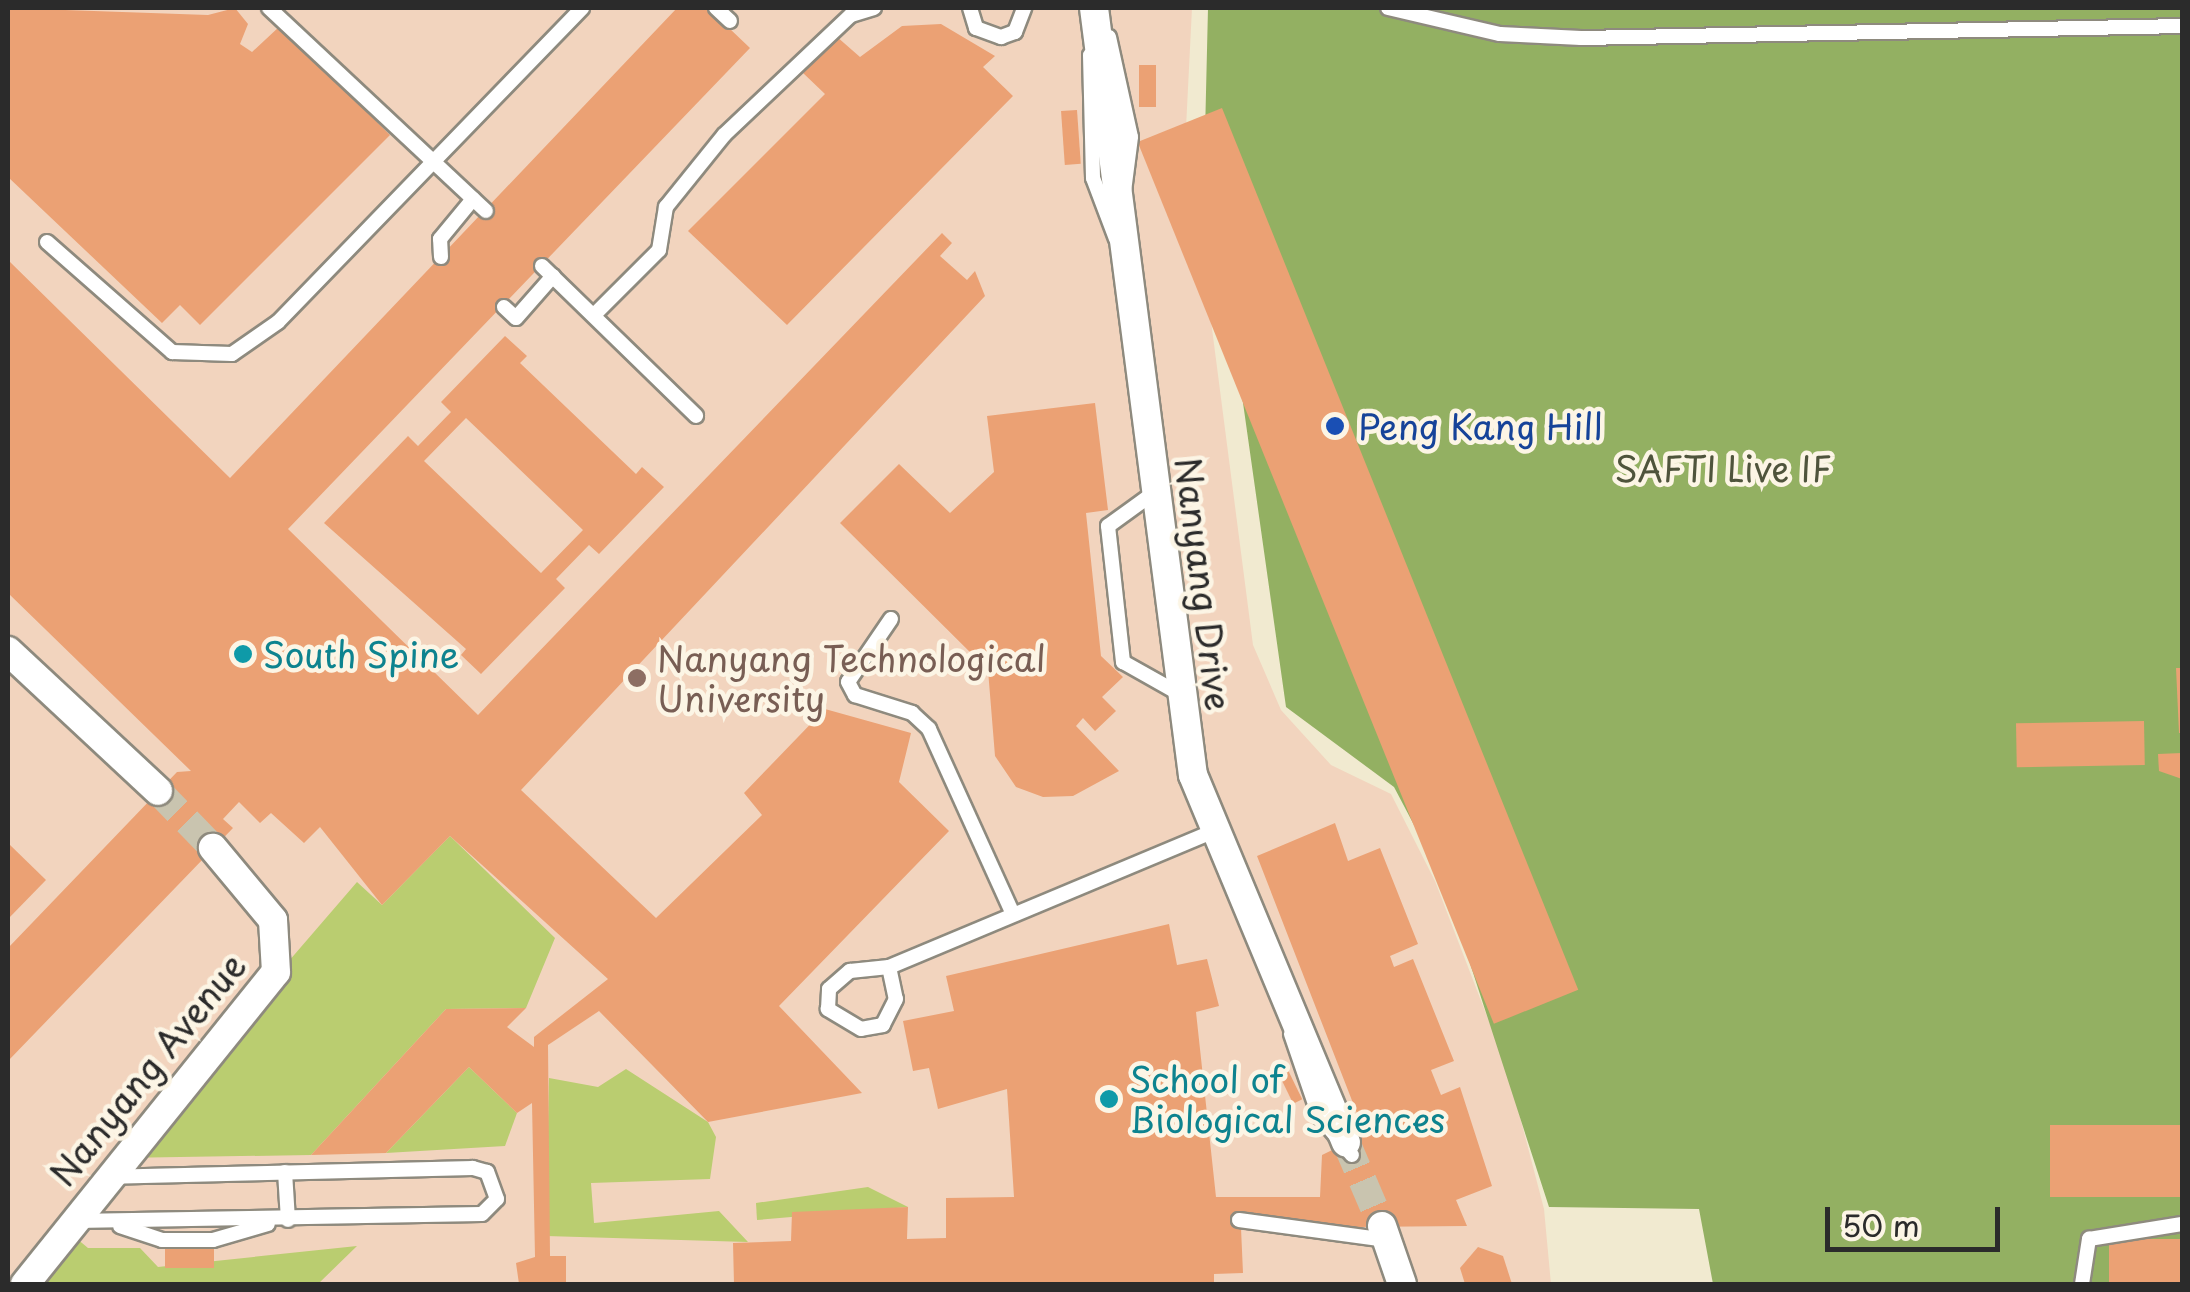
<!DOCTYPE html>
<style>
body{margin:0}
#map{position:relative;width:2190px;height:1292px;overflow:hidden;background:#f1ead0;font-family:"Playpen Sans",sans-serif}
div>[style]{position:absolute}
.built>*{inset:0;background:#f2d4be}
.green>*{inset:0;background:#bacd70}
.forest>*{inset:0;background:#93b062}
.building>*{inset:0;background:#eba174;transform-origin:0 0}
.street-tunnel>*{height:28px;margin-top:-14px;transform-origin:0;background:repeating-linear-gradient(90deg,#c9c4af 0 28px,transparent 0 42px)}
.roads{filter:drop-shadow(2px 0 #8e8a7e) drop-shadow(-2px 0 #8e8a7e) drop-shadow(0 2px #8e8a7e) drop-shadow(0 -2px #8e8a7e)}
.lane>*{height:14px;margin:-7px;padding:0 7px;transform-origin:7px;border-radius:7px;background:#fff}
.street>*{height:28px;margin:-14px;padding:0 14px;transform-origin:14px;border-radius:14px;background:#fff}
.dots>*{width:28px;height:28px;translate:-50% -50%;box-sizing:border-box;border:5px solid #fcf5e5;border-radius:50%}
span{translate:-50% -50%;white-space:nowrap;text-align:center;line-height:1.15;-webkit-text-stroke:9px #fcf5e5;paint-order:stroke}
.transit-label{font-size:35px;color:#164399}
.left{translate:0 -50%;text-align:left}
.park-label{font-size:35px;color:#4f543c}
.street-label{font-size:35px;color:#2b2b2b}
.culture-label{font-size:35px;color:#0d838f}
.education-label{font-size:35px;color:#785e54}
.frame{position:absolute;inset:0;border:10px solid #2b2b2b;pointer-events:none}
.scale{position:absolute;left:1825px;top:1207px;width:175px;height:45px;box-sizing:border-box;border:5px solid #2b2b2b;border-top:0;padding-left:12px;font-size:30px;line-height:35px;white-space:nowrap;color:#2b2b2b;-webkit-text-stroke:8px #fcf5e5;paint-order:stroke}
</style>
<div id="map">
<div class="built">
<i style="clip-path:polygon(8px 8px,1192px 8px,1186px 128px,1253px 645px,1281px 710px,1331px 765px,1391px 794px,1435px 881px,1508px 1071px,1544px 1209px,1551px 1284px,8px 1284px)"></i>
</div>
<div class="green">
<i style="clip-path:polygon(450px 836px,555px 938px,526px 1008px,446px 1009px,311px 1155px,119px 1158px,357px 882px,382px 905px)"></i>
<i style="clip-path:polygon(469px 1067px,517px 1113px,505px 1146px,386px 1153px)"></i>
<i style="clip-path:polygon(626px 1069px,708px 1122px,716px 1137px,710px 1179px,591px 1183px,594px 1223px,719px 1211px,748px 1242px,546px 1236px,549px 1078px,598px 1087px)"></i>
<i style="clip-path:polygon(868px 1187px,908px 1207px,757px 1220px,756px 1203px)"></i>
<i style="clip-path:polygon(76px 1238px,88px 1248px,140px 1248px,158px 1267px,357px 1246px,318px 1284px,40px 1284px)"></i>
</div>
<div class="forest">
<i style="clip-path:polygon(1208px 8px,2182px 8px,2182px 1284px,1713px 1284px,1699px 1209px,1549px 1207px,1443px 880px,1394px 787px,1286px 707px,1205px 134px)"></i>
</div>
<div class="building">
<i style="clip-path:polygon(8px 8px,208px 15px,235px 8px,248px 24px,240px 44px,252px 52px,280px 26px,390px 135px,200px 325px,180px 305px,162px 323px,8px 177px)"></i>
<i style="clip-path:polygon(677px 8px,708px 8px,750px 48px,288px 529px,478px 715px,942px 233px,952px 243px,940px 256px,967px 280px,975px 271px,985px 296px,521px 790px,656px 918px,762px 815px,744px 793px,825px 709px,911px 733px,899px 782px,949px 831px,779px 1006px,862px 1093px,708px 1122px,599px 1011px,548px 1045px,550px 1256px,566px 1256px,566px 1284px,519px 1284px,516px 1263px,535px 1257px,532px 1103px,517px 1113px,469px 1067px,386px 1153px,311px 1155px,446px 1009px,526px 1008px,507px 1027px,534px 1047px,534px 1037px,608px 979px,450px 836px,382px 905px,320px 827px,304px 843px,271px 813px,260px 823px,239px 802px,223px 819px,233px 828px,8px 1061px,8px 948px,177px 772px,191px 771px,8px 593px,8px 260px,230px 478px)"></i>
<i style="clip-path:polygon(941px 24px,995px 56px,983px 67px,1013px 96px,787px 325px,688px 231px,825px 94px,802px 72px,836px 36px,860px 57px,902px 26px)"></i>
<i style="left:1156px;top:65px;width:42px;height:17px;rotate:90deg"></i>
<i style="left:1222px;top:108px;width:951px;height:91px;rotate:68deg"></i>
<i style="left:1077px;top:110px;width:54px;height:16px;rotate:86deg"></i>
<i style="clip-path:polygon(evenodd,505px 336px,527px 356px,520px 363px,636px 474px,642px 467px,664px 487px,599px 554px,589px 545px,556px 579px,565px 588px,481px 674px,461px 655px,466px 649px,324px 523px,408px 436px,418px 446px,451px 412px,441px 402px,505px 336px,466px 418px,583px 530px,541px 573px,424px 461px,466px 418px)"></i>
<i style="clip-path:polygon(1095px 403px,1108px 510px,1086px 513px,1101px 656px,1123px 677px,1102px 697px,1116px 711px,1095px 731px,1083px 718px,1076px 726px,1119px 771px,1073px 796px,1043px 797px,1016px 787px,995px 756px,988px 670px,840px 523px,899px 464px,950px 513px,994px 472px,987px 416px)"></i>
<i style="clip-path:polygon(2176px 668px,2182px 668px,2182px 733px,2179px 733px)"></i>
<i style="left:2144px;top:721px;width:44px;height:128px;rotate:89deg"></i>
<i style="clip-path:polygon(2182px 753px,2182px 779px,2159px 771px,2158px 754px)"></i>
<i style="clip-path:polygon(1335px 823px,1348px 861px,1380px 848px,1418px 944px,1390px 956px,1394px 967px,1413px 959px,1454px 1061px,1431px 1070px,1441px 1095px,1460px 1087px,1492px 1186px,1456px 1200px,1467px 1226px,1241px 1228px,1243px 1273px,1214px 1274px,1214px 1284px,734px 1284px,733px 1243px,791px 1241px,792px 1212px,908px 1207px,907px 1239px,946px 1238px,946px 1198px,1014px 1197px,1007px 1089px,938px 1109px,929px 1068px,913px 1071px,903px 1021px,954px 1011px,946px 976px,1169px 924px,1177px 965px,1207px 959px,1219px 1006px,1196px 1012px,1216px 1197px,1320px 1197px,1322px 1155px,1365px 1134px,1257px 856px)"></i>
<i style="clip-path:polygon(8px 843px,46px 880px,8px 919px)"></i>
<i style="left:1286px;top:1066px;width:37px;height:10px;rotate:64deg"></i>
<i style="left:2182px;top:1125px;width:72px;height:132px;rotate:90deg"></i>
<i style="left:165px;top:1235px;width:49px;height:33px"></i>
<i style="left:2182px;top:1239px;width:45px;height:73px;rotate:90deg"></i>
<i style="clip-path:polygon(1478px 1247px,1503px 1256px,1512px 1284px,1465px 1284px,1460px 1268px)"></i>
</div>
<div class="street-tunnel">
<i style="left:158px;top:791px;width:79px;rotate:46deg"></i>
<i style="left:1346px;top:1142px;width:91px;rotate:66.8deg"></i>
</div>
<div class="roads">
<div class="lane">
<i style="left:269px;top:8px;width:297px;rotate:43.1deg"></i>
<i style="left:716px;top:8px;width:19px;rotate:43deg"></i>
<i style="left:970px;top:8px;width:21px;rotate:73deg"></i>
<i style="left:976px;top:28px;width:27px;rotate:20deg"></i>
<i style="left:1001px;top:37px;width:15px;rotate:-20deg"></i>
<i style="left:1015px;top:32px;width:26px;rotate:-69deg"></i>
<i style="left:1388px;top:8px;width:115px;rotate:13.1deg"></i>
<i style="left:1500px;top:34px;width:81px;rotate:2.8deg"></i>
<i style="left:1581px;top:38px;width:601px;rotate:-1.14deg"></i>
<i style="left:1109px;top:37px;width:102px;rotate:77.6deg"></i>
<i style="left:1131px;top:137px;width:55px;rotate:97.3deg"></i>
<i style="left:1090px;top:55px;width:123px;rotate:88.6deg"></i>
<i style="left:1093px;top:178px;width:65px;rotate:69.3deg"></i>
<i style="left:47px;top:242px;width:167px;rotate:41.3deg"></i>
<i style="left:172px;top:352px;width:60px;rotate:1.9deg"></i>
<i style="left:232px;top:354px;width:56px;rotate:-34.8deg"></i>
<i style="left:278px;top:322px;width:437px;rotate:-45.9deg"></i>
<i style="left:441px;top:257px;width:18px;rotate:-93deg"></i>
<i style="left:440px;top:239px;width:52px;rotate:-50.5deg"></i>
<i style="left:542px;top:266px;width:215px;rotate:44.2deg"></i>
<i style="left:504px;top:307px;width:16px;rotate:43deg"></i>
<i style="left:516px;top:318px;width:56px;rotate:-48.6deg"></i>
<i style="left:594px;top:315px;width:92px;rotate:-45deg"></i>
<i style="left:659px;top:250px;width:44px;rotate:-80.8deg"></i>
<i style="left:666px;top:207px;width:92px;rotate:-51.1deg"></i>
<i style="left:724px;top:135px;width:175px;rotate:-43.4deg"></i>
<i style="left:851px;top:15px;width:24px;rotate:-17deg"></i>
<i style="left:1155px;top:492px;width:58px;rotate:144.1deg"></i>
<i style="left:1108px;top:526px;width:137px;rotate:83.7deg"></i>
<i style="left:1123px;top:662px;width:63px;rotate:29.4deg"></i>
<i style="left:891px;top:619px;width:76px;rotate:124.3deg"></i>
<i style="left:848px;top:682px;width:15px;rotate:62deg"></i>
<i style="left:855px;top:695px;width:60px;rotate:17.5deg"></i>
<i style="left:912px;top:713px;width:23px;rotate:43deg"></i>
<i style="left:929px;top:729px;width:203px;rotate:65.6deg"></i>
<i style="left:889px;top:967px;width:33px;rotate:78deg"></i>
<i style="left:896px;top:999px;width:29px;rotate:117deg"></i>
<i style="left:883px;top:1025px;width:22px;rotate:170deg"></i>
<i style="left:861px;top:1029px;width:39px;rotate:-149deg"></i>
<i style="left:828px;top:1009px;width:20px;rotate:-87deg"></i>
<i style="left:829px;top:989px;width:28px;rotate:-41deg"></i>
<i style="left:850px;top:971px;width:39px;rotate:-6deg"></i>
<i style="left:889px;top:967px;width:350px;rotate:-22.7deg"></i>
<i style="left:1291px;top:1034px;width:87px;rotate:71.1deg"></i>
<i style="left:1319px;top:1116px;width:51px;rotate:49.8deg"></i>
<i style="left:285px;top:1172px;width:48px;rotate:86.4deg"></i>
<i style="left:1239px;top:1220px;width:149px;rotate:7.7deg"></i>
<i style="left:75px;top:1221px;width:407px;rotate:-1deg"></i>
<i style="left:482px;top:1214px;width:21px;rotate:-45deg"></i>
<i style="left:497px;top:1199px;width:29px;rotate:-110deg"></i>
<i style="left:487px;top:1172px;width:15px;rotate:-164deg"></i>
<i style="left:473px;top:1168px;width:360px;rotate:178.6deg"></i>
<i style="left:120px;top:1226px;width:44px;rotate:18.4deg"></i>
<i style="left:162px;top:1240px;width:51px"></i>
<i style="left:213px;top:1240px;width:57px;rotate:-16.2deg"></i>
<i style="left:2082px;top:1284px;width:46px;rotate:-81.2deg"></i>
<i style="left:2089px;top:1239px;width:94px;rotate:-9.2deg"></i>
</div>
<div class="street">
<i style="left:1094px;top:8px;width:773px;rotate:82.65deg"></i>
<i style="left:1193px;top:775px;width:398px;rotate:67.4deg"></i>
<i style="left:8px;top:651px;width:205px;rotate:43deg"></i>
<i style="left:1382px;top:1226px;width:61px;rotate:71deg"></i>
<i style="left:25px;top:1284px;width:400px;rotate:-51.2deg"></i>
<i style="left:276px;top:972px;width:52px;rotate:-93.3deg"></i>
<i style="left:273px;top:920px;width:94px;rotate:-129.8deg"></i>
</div>
</div>
<div class="dots">
<i style="left:1335px;top:426px;background:#1a4fb4"></i>
<i style="left:243px;top:654px;background:#0f9aa8"></i>
<i style="left:637px;top:678px;background:#8d6e63"></i>
<i style="left:1109px;top:1099px;background:#0f9aa8"></i>
</div>
<div class="transit-label">
<span class="left" style="left:1358px;top:426px">Peng Kang Hill</span>
</div>
<div class="park-label">
<span style="left:1723px;top:468px">SAFTI Live IF</span>
</div>
<div class="street-label">
<span style="left:1204px;top:584px;rotate:83deg">Nanyang Drive</span>
<span style="left:147px;top:1069px;rotate:-51deg">Nanyang Avenue</span>
</div>
<div class="culture-label">
<span class="left" style="left:263px;top:654px">South Spine</span>
<span class="left" style="left:1129px;top:1099px">School of<br>Biological Sciences</span>
</div>
<div class="education-label">
<span class="left" style="left:657px;top:678px">Nanyang Technological<br>University</span>
</div>
<div class="frame"></div>
<div class="scale">50 m</div>
</div>
